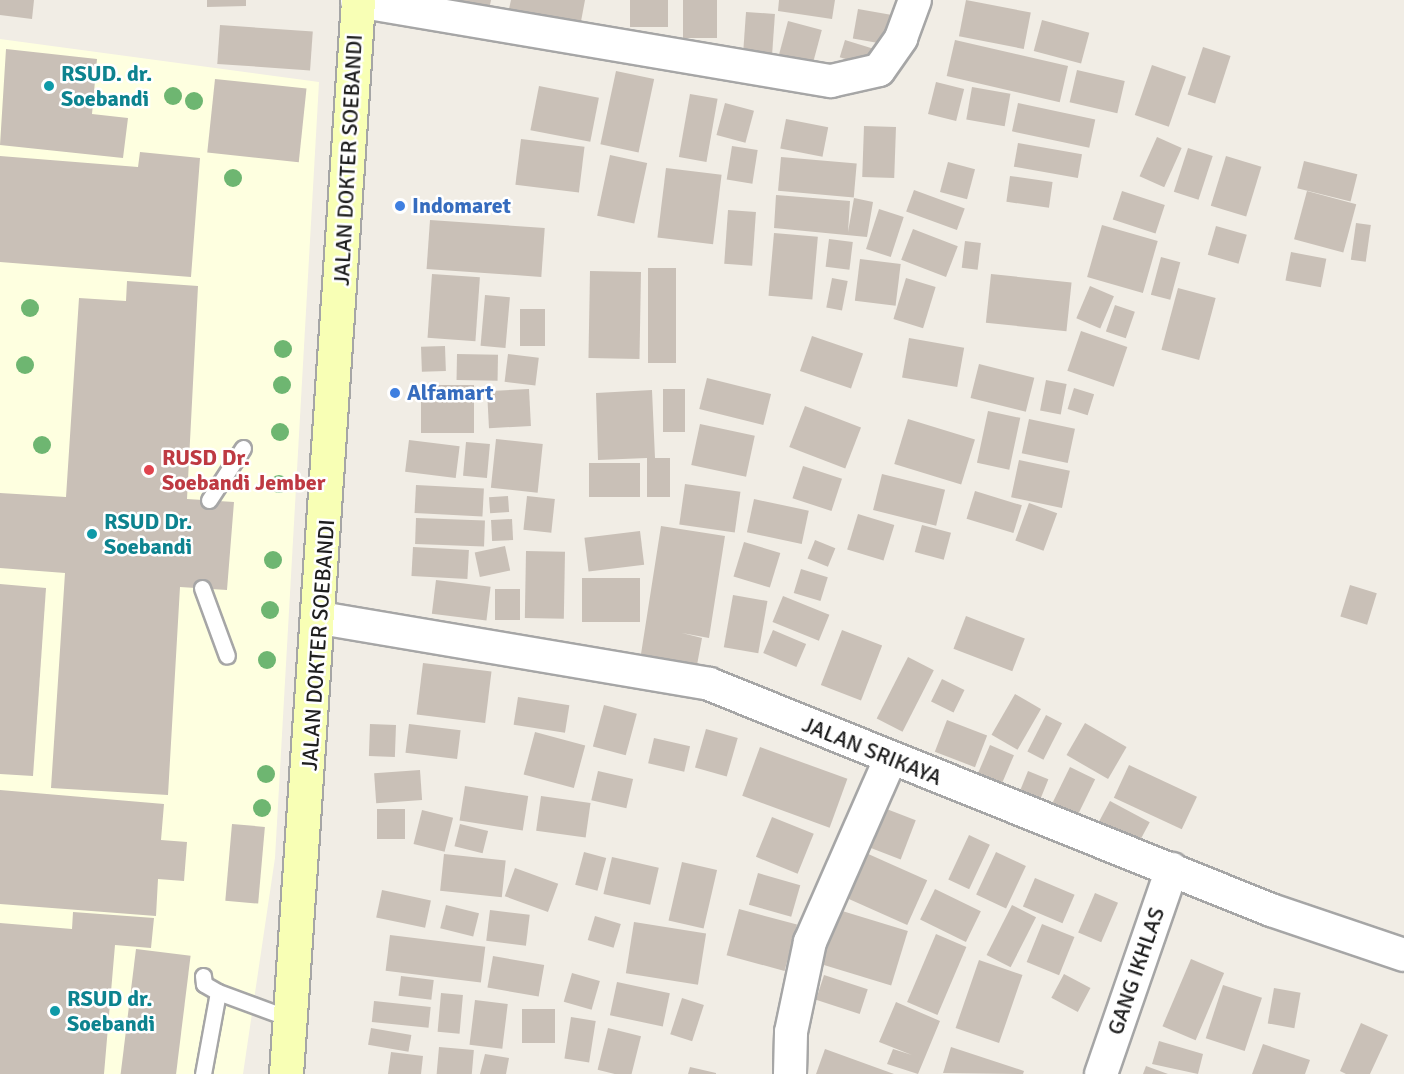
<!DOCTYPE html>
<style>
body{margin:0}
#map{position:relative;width:1404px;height:1074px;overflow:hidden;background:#f1ede5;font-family:Signika,sans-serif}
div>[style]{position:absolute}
.education>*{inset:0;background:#feffe0}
.building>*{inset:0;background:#c9c0b7;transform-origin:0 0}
.roads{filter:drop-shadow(2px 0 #a6a6a6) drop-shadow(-2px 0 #a6a6a6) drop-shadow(0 2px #a6a6a6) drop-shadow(0 -2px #a6a6a6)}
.service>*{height:15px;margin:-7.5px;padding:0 7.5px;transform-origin:7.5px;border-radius:7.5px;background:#fff}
.minor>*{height:32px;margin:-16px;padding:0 16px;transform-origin:16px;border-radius:16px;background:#fff}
.secondary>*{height:33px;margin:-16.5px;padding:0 16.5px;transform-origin:16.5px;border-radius:16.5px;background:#f8ffb5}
.trees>*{width:18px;height:18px;margin:-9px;border-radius:50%;background:#6eb671}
.dots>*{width:16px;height:16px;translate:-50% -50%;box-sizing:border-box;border:3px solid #fff;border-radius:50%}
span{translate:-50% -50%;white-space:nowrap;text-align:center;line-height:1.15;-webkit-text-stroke:5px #fff;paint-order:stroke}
.culture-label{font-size:22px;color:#0d838f;font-weight:700}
.left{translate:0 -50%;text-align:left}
.street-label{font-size:22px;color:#1f1f1f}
.shop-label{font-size:22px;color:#366cbe;font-weight:700}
.health-label{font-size:22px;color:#be3a42;font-weight:700}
</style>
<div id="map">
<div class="education">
<i style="clip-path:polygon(0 39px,319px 82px,275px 858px,243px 1074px,0 1074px)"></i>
</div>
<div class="building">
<i style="clip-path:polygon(0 0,34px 0,32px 19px,0 15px)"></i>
<i style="clip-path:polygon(207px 0,246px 0,246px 6px,207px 7px)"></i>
<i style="clip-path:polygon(431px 0,491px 0,488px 15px)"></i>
<i style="clip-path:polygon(511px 0,585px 0,579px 32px,507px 18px)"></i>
<i style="left:630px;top:0;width:38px;height:27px"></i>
<i style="left:683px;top:0;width:34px;height:38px"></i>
<i style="clip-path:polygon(779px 0,835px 0,832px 19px,778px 11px)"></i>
<i style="left:966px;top:0;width:66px;height:37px;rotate:11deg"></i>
<i style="left:858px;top:9px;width:36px;height:30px;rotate:10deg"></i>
<i style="left:746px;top:12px;width:29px;height:44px;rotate:4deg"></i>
<i style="left:1042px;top:20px;width:49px;height:32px;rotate:15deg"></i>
<i style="left:788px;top:21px;width:35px;height:45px;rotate:15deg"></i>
<i style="left:220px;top:25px;width:93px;height:39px;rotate:4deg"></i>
<i style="left:845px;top:40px;width:39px;height:18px;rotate:17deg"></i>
<i style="left:955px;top:40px;width:116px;height:37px;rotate:13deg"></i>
<i style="left:1203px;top:47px;width:29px;height:50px;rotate:18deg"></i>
<i style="clip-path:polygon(6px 49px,97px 59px,92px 114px,128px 118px,123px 158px,0 145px)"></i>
<i style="left:1152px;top:65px;width:36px;height:53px;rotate:19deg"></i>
<i style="left:1077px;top:70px;width:49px;height:33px;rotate:13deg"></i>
<i style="left:616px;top:71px;width:39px;height:75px;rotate:12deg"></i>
<i style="left:215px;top:79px;width:92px;height:74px;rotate:6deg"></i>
<i style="left:936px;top:82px;width:29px;height:33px;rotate:14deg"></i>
<i style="left:539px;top:86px;width:61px;height:45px;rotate:11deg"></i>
<i style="left:972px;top:87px;width:39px;height:33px;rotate:10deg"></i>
<i style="left:690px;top:94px;width:28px;height:64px;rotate:10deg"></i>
<i style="left:725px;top:103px;width:30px;height:33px;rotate:15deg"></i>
<i style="left:1018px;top:103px;width:79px;height:29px;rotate:12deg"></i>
<i style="left:786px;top:119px;width:43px;height:30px;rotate:11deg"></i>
<i style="left:864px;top:126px;width:32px;height:51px;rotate:2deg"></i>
<i style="left:1157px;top:137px;width:27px;height:43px;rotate:24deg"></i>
<i style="left:521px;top:139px;width:64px;height:46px;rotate:7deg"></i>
<i style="left:1018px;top:143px;width:65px;height:24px;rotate:10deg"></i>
<i style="left:732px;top:146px;width:26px;height:34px;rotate:9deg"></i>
<i style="left:1188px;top:148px;width:26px;height:46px;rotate:18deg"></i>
<i style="clip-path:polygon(140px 152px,200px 158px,191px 277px,0 262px,0 156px,138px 167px)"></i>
<i style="left:610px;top:155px;width:38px;height:62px;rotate:12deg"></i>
<i style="left:1226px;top:156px;width:37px;height:52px;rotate:17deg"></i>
<i style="left:781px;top:157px;width:76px;height:34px;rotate:5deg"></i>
<i style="left:1304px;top:161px;width:55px;height:28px;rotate:14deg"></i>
<i style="left:948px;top:162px;width:28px;height:31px;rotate:15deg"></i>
<i style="left:666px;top:168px;width:56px;height:70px;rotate:7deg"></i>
<i style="left:1010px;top:176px;width:43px;height:26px;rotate:8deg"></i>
<i style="left:914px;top:190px;width:54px;height:23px;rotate:20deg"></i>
<i style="left:1122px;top:191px;width:45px;height:30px;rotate:18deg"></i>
<i style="left:1307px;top:191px;width:51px;height:50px;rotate:15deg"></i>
<i style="clip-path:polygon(776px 195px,850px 201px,848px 232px,854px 198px,873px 202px,867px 237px,774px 228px)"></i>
<i style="left:879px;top:209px;width:26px;height:42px;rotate:18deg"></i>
<i style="left:728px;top:210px;width:28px;height:54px;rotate:4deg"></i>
<i style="left:430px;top:220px;width:115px;height:49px;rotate:4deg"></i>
<i style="left:1356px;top:223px;width:15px;height:37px;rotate:8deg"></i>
<i style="left:1102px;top:225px;width:58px;height:54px;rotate:16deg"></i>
<i style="left:1216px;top:226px;width:32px;height:30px;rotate:16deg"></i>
<i style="left:913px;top:229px;width:48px;height:33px;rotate:21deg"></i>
<i style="left:774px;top:233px;width:44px;height:63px;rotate:5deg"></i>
<i style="left:829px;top:239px;width:24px;height:28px;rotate:7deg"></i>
<i style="left:965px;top:241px;width:16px;height:27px;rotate:7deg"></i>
<i style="left:1291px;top:252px;width:36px;height:29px;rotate:11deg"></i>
<i style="left:1161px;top:257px;width:20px;height:39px;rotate:15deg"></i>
<i style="left:860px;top:259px;width:41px;height:42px;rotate:7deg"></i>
<i style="left:648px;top:268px;width:28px;height:95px"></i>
<i style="left:590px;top:271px;width:51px;height:87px;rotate:1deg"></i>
<i style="left:432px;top:274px;width:48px;height:64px;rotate:4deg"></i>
<i style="left:991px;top:274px;width:81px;height:49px;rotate:6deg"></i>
<i style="left:832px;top:278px;width:16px;height:30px;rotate:11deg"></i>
<i style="left:906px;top:278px;width:31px;height:43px;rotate:17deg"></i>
<i style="clip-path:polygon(127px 281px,198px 286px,187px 499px,234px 502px,227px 590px,180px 587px,168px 795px,51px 788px,65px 573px,0 568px,0 493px,66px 497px,79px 298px,126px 301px)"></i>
<i style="left:1090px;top:286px;width:26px;height:35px;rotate:23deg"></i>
<i style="left:1178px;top:288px;width:39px;height:64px;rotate:15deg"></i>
<i style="left:485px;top:295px;width:25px;height:51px;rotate:5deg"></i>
<i style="left:1115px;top:305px;width:21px;height:28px;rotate:19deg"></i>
<i style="left:520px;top:309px;width:25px;height:37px"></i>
<i style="left:1081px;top:331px;width:49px;height:42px;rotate:19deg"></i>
<i style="left:812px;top:336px;width:54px;height:37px;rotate:19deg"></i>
<i style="left:909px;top:338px;width:56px;height:40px;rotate:10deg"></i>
<i style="left:445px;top:346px;width:25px;height:24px;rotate:88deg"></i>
<i style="left:457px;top:354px;width:41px;height:26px;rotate:1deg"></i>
<i style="left:508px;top:354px;width:31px;height:28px;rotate:7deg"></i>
<i style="left:979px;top:364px;width:57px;height:35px;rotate:14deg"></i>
<i style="left:707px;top:378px;width:66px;height:32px;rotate:14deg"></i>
<i style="left:1046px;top:380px;width:21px;height:31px;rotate:11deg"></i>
<i style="left:421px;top:385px;width:53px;height:48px"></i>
<i style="left:1074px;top:388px;width:21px;height:22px;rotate:17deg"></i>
<i style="left:529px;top:389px;width:37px;height:42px;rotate:87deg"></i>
<i style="left:663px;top:389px;width:22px;height:43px"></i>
<i style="clip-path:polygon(652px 390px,655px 458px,670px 458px,670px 497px,647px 497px,647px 458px,598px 460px,596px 393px)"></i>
<i style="left:805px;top:406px;width:60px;height:44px;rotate:21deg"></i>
<i style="left:988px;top:411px;width:33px;height:53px;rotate:12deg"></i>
<i style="left:908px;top:419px;width:70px;height:47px;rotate:17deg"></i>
<i style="left:1029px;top:419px;width:47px;height:35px;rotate:12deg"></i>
<i style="left:700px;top:424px;width:56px;height:42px;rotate:12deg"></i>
<i style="left:496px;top:439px;width:47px;height:49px;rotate:6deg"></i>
<i style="left:409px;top:440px;width:51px;height:32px;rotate:7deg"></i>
<i style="left:466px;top:442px;width:24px;height:34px;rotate:5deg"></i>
<i style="left:1019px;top:460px;width:52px;height:38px;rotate:12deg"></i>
<i style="left:589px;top:463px;width:51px;height:34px"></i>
<i style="left:803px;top:466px;width:41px;height:34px;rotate:18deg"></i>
<i style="left:882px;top:474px;width:65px;height:37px;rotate:14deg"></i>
<i style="left:685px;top:484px;width:56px;height:41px;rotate:8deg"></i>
<i style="left:416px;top:485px;width:68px;height:28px;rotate:3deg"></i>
<i style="left:975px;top:491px;width:49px;height:29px;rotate:17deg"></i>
<i style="left:508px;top:496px;width:16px;height:19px;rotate:86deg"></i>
<i style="left:527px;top:496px;width:28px;height:34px;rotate:6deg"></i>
<i style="left:754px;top:499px;width:56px;height:34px;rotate:12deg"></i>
<i style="left:1029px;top:503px;width:30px;height:40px;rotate:20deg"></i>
<i style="left:858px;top:514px;width:38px;height:37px;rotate:17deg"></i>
<i style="left:416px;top:518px;width:69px;height:26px;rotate:2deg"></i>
<i style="left:512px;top:519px;width:21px;height:21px;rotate:87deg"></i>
<i style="left:922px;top:525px;width:30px;height:28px;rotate:15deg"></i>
<i style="clip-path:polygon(661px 526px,725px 536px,709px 638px,682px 633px,702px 638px,697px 665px,641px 654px)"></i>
<i style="left:640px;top:531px;width:34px;height:56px;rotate:83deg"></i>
<i style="left:815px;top:540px;width:22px;height:20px;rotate:22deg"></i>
<i style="left:744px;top:542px;width:38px;height:36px;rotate:17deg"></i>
<i style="left:505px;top:546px;width:25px;height:31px;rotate:78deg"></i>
<i style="left:413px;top:547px;width:56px;height:29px;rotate:3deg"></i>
<i style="left:526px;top:551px;width:39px;height:67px;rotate:1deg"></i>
<i style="left:801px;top:569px;width:28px;height:25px;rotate:17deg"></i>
<i style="left:582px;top:578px;width:58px;height:44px"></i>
<i style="left:436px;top:580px;width:55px;height:34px;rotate:7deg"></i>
<i style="clip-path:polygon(0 584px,46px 588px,33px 776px,0 774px)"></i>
<i style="left:1350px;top:585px;width:28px;height:33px;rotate:17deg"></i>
<i style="left:520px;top:589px;width:31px;height:25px;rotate:90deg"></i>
<i style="left:733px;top:595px;width:35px;height:53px;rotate:10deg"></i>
<i style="left:783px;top:596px;width:50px;height:28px;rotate:22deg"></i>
<i style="left:966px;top:616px;width:63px;height:35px;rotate:21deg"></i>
<i style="left:773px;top:630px;width:36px;height:25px;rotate:23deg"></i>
<i style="left:842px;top:630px;width:43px;height:59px;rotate:21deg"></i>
<i style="left:908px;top:657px;width:29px;height:69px;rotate:27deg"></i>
<i style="left:423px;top:663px;width:69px;height:52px;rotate:7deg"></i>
<i style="left:942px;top:679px;width:25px;height:25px;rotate:26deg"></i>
<i style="left:1015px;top:694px;width:30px;height:47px;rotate:30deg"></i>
<i style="left:518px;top:697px;width:52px;height:28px;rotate:9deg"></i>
<i style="left:604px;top:705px;width:34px;height:43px;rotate:15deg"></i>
<i style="left:1046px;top:715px;width:18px;height:41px;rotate:27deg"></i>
<i style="left:947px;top:720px;width:43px;height:34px;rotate:21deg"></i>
<i style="left:1085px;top:723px;width:48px;height:37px;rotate:30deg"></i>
<i style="left:370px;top:724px;width:26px;height:32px;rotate:2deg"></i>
<i style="left:409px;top:724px;width:52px;height:29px;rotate:7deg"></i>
<i style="left:706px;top:729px;width:33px;height:40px;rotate:16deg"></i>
<i style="left:535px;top:732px;width:52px;height:44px;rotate:15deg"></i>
<i style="left:654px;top:738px;width:37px;height:26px;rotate:13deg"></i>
<i style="left:990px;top:745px;width:26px;height:43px;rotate:23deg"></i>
<i style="left:760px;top:747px;width:93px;height:52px;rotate:20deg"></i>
<i style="left:1129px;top:765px;width:75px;height:36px;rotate:25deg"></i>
<i style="left:1070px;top:767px;width:28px;height:42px;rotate:26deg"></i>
<i style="left:420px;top:770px;width:30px;height:46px;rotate:86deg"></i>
<i style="left:598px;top:771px;width:36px;height:30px;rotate:13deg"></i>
<i style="left:1028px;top:771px;width:22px;height:33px;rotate:22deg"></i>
<i style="left:465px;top:786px;width:64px;height:35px;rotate:9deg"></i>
<i style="clip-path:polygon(0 790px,164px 804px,161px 840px,187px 842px,184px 881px,158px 879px,156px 916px,0 904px)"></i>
<i style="left:541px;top:796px;width:50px;height:35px;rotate:8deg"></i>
<i style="left:1110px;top:801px;width:45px;height:31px;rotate:28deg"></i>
<i style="left:884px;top:808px;width:34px;height:42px;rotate:21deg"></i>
<i style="left:377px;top:809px;width:28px;height:30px"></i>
<i style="left:422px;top:810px;width:32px;height:35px;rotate:14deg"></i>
<i style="left:772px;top:817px;width:45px;height:43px;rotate:22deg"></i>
<i style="left:232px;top:824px;width:33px;height:77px;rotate:5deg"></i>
<i style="left:460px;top:824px;width:29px;height:23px;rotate:14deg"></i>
<i style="left:969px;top:835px;width:23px;height:49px;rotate:25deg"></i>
<i style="left:584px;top:852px;width:23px;height:34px;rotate:15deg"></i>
<i style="left:996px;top:852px;width:33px;height:47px;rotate:25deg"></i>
<i style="left:866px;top:853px;width:67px;height:49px;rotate:24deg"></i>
<i style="left:444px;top:854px;width:62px;height:37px;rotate:6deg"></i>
<i style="left:612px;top:857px;width:48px;height:38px;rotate:13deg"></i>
<i style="left:682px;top:862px;width:36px;height:60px;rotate:13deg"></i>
<i style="left:515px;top:868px;width:46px;height:30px;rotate:20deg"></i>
<i style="left:758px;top:873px;width:44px;height:33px;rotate:16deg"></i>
<i style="left:1035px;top:878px;width:43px;height:31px;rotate:23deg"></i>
<i style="left:935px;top:889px;width:51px;height:34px;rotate:26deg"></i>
<i style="left:382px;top:890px;width:50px;height:28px;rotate:12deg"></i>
<i style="left:1095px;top:893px;width:25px;height:43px;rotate:23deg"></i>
<i style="left:446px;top:905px;width:34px;height:24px;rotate:14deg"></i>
<i style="left:1012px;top:905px;width:27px;height:56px;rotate:27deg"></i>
<i style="left:739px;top:909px;width:60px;height:48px;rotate:15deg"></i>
<i style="left:490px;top:910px;width:40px;height:31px;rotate:7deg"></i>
<i style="left:839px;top:910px;width:72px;height:57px;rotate:17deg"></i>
<i style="clip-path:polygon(73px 912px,154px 918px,151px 948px,115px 945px,104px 1074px,0 1074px,0 923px,72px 929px)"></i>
<i style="left:595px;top:916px;width:27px;height:25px;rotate:17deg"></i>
<i style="left:634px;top:922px;width:73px;height:52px;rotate:9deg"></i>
<i style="left:1042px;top:924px;width:35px;height:41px;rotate:22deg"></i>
<i style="left:936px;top:934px;width:33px;height:74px;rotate:23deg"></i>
<i style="left:390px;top:935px;width:96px;height:36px;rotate:7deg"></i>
<i style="left:136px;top:949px;width:55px;height:126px;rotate:7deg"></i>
<i style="left:493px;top:956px;width:52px;height:32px;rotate:10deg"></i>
<i style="left:1191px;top:959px;width:36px;height:73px;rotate:23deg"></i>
<i style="left:979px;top:960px;width:46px;height:72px;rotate:19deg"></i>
<i style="left:572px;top:973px;width:29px;height:30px;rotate:16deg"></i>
<i style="left:1064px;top:974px;width:30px;height:27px;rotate:28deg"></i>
<i style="left:824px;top:975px;width:46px;height:26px;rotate:18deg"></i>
<i style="left:401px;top:976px;width:33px;height:20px;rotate:7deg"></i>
<i style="left:617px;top:982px;width:54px;height:34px;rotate:12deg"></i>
<i style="left:1223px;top:985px;width:41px;height:56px;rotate:18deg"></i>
<i style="left:1274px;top:988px;width:27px;height:36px;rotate:10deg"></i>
<i style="left:441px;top:993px;width:22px;height:39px;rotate:5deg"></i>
<i style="left:682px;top:998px;width:23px;height:38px;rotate:18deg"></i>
<i style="left:475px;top:1000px;width:33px;height:45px;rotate:7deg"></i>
<i style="left:374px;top:1001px;width:57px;height:21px;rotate:6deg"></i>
<i style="clip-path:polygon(896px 1002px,940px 1021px,918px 1074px,887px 1064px,893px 1049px,912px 1055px,879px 1042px)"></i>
<i style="left:522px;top:1009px;width:33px;height:34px"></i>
<i style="left:571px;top:1017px;width:25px;height:42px;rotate:9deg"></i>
<i style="clip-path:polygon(1361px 1023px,1388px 1035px,1370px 1074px,1346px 1074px,1340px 1071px)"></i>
<i style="left:371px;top:1028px;width:41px;height:17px;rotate:10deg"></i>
<i style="left:608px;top:1028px;width:34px;height:43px;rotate:14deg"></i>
<i style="clip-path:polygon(1159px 1041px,1203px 1054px,1198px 1074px,1152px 1064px)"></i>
<i style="clip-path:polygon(1263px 1044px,1310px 1060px,1305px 1074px,1252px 1074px)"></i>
<i style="left:439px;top:1047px;width:35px;height:27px;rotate:5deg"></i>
<i style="clip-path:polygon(951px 1047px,1024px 1071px,1023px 1074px,943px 1073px)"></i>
<i style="clip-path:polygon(825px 1049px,894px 1074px,816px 1074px)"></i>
<i style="clip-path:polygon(391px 1052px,423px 1056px,421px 1074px,388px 1074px)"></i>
<i style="clip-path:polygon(485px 1054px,509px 1058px,506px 1074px,480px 1074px)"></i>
<i style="clip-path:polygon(1146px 1066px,1168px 1074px,1143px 1074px)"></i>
<i style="clip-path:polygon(690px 1067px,716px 1073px,716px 1074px,688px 1074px)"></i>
</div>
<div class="roads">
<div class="service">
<i style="left:209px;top:500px;width:62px;rotate:-56.8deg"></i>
<i style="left:202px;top:588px;width:72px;rotate:69.8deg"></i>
<i style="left:203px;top:976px;width:8px;rotate:83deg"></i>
<i style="left:204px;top:984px;width:16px;rotate:30deg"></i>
<i style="left:218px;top:992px;width:78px;rotate:20.3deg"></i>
<i style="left:203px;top:1074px;width:83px;rotate:-79.6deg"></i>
</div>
<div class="minor">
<i style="left:357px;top:1px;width:481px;rotate:9.6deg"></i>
<i style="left:831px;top:81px;width:49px;rotate:-12.9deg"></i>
<i style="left:879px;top:70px;width:39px;rotate:-55deg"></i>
<i style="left:901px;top:38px;width:40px;rotate:-69.8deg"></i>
<i style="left:320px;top:618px;width:395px;rotate:9.6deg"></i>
<i style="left:709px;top:684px;width:606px;rotate:21.91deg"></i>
<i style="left:1271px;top:910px;width:140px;rotate:18.7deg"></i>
<i style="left:790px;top:1074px;width:42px;rotate:-88.6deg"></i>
<i style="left:791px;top:1032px;width:92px;rotate:-78.1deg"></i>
<i style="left:810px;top:942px;width:199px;rotate:-66.3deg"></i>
<i style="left:1101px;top:1074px;width:217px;rotate:-70.9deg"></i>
</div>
<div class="secondary">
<i style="left:286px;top:1074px;width:1076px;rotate:-86.16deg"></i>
</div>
</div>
<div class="trees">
<i style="left:173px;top:96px"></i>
<i style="left:194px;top:101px"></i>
<i style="left:233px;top:178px"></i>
<i style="left:30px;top:308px"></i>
<i style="left:283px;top:349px"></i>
<i style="left:25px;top:365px"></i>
<i style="left:282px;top:385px"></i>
<i style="left:280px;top:432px"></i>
<i style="left:42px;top:445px"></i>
<i style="left:279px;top:484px"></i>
<i style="left:273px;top:560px"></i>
<i style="left:270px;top:610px"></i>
<i style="left:267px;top:660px"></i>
<i style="left:266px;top:774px"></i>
<i style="left:262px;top:808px"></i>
</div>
<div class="dots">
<i style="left:49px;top:86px;background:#0f9aa8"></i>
<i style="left:400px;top:206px;background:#3f7fe0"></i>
<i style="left:395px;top:393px;background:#3f7fe0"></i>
<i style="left:149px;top:470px;background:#e0444e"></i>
<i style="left:92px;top:534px;background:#0f9aa8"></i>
<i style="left:55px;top:1011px;background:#0f9aa8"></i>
</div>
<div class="culture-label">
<span class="left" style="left:61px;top:86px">RSUD. dr.<br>Soebandi</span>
<span class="left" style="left:104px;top:534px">RSUD Dr.<br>Soebandi</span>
<span class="left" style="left:67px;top:1011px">RSUD dr.<br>Soebandi</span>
</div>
<div class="street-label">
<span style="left:348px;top:160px;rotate:-87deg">JALAN DOKTER SOEBANDI</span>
<span style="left:318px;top:645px;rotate:-86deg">JALAN DOKTER SOEBANDI</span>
<span style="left:872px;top:751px;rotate:22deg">JALAN SRIKAYA</span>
<span style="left:1136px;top:971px;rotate:-71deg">GANG IKHLAS</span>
</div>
<div class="shop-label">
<span class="left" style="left:412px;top:206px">Indomaret</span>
<span class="left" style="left:407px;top:393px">Alfamart</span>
</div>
<div class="health-label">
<span class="left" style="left:162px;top:470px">RUSD Dr.<br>Soebandi Jember</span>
</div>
</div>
